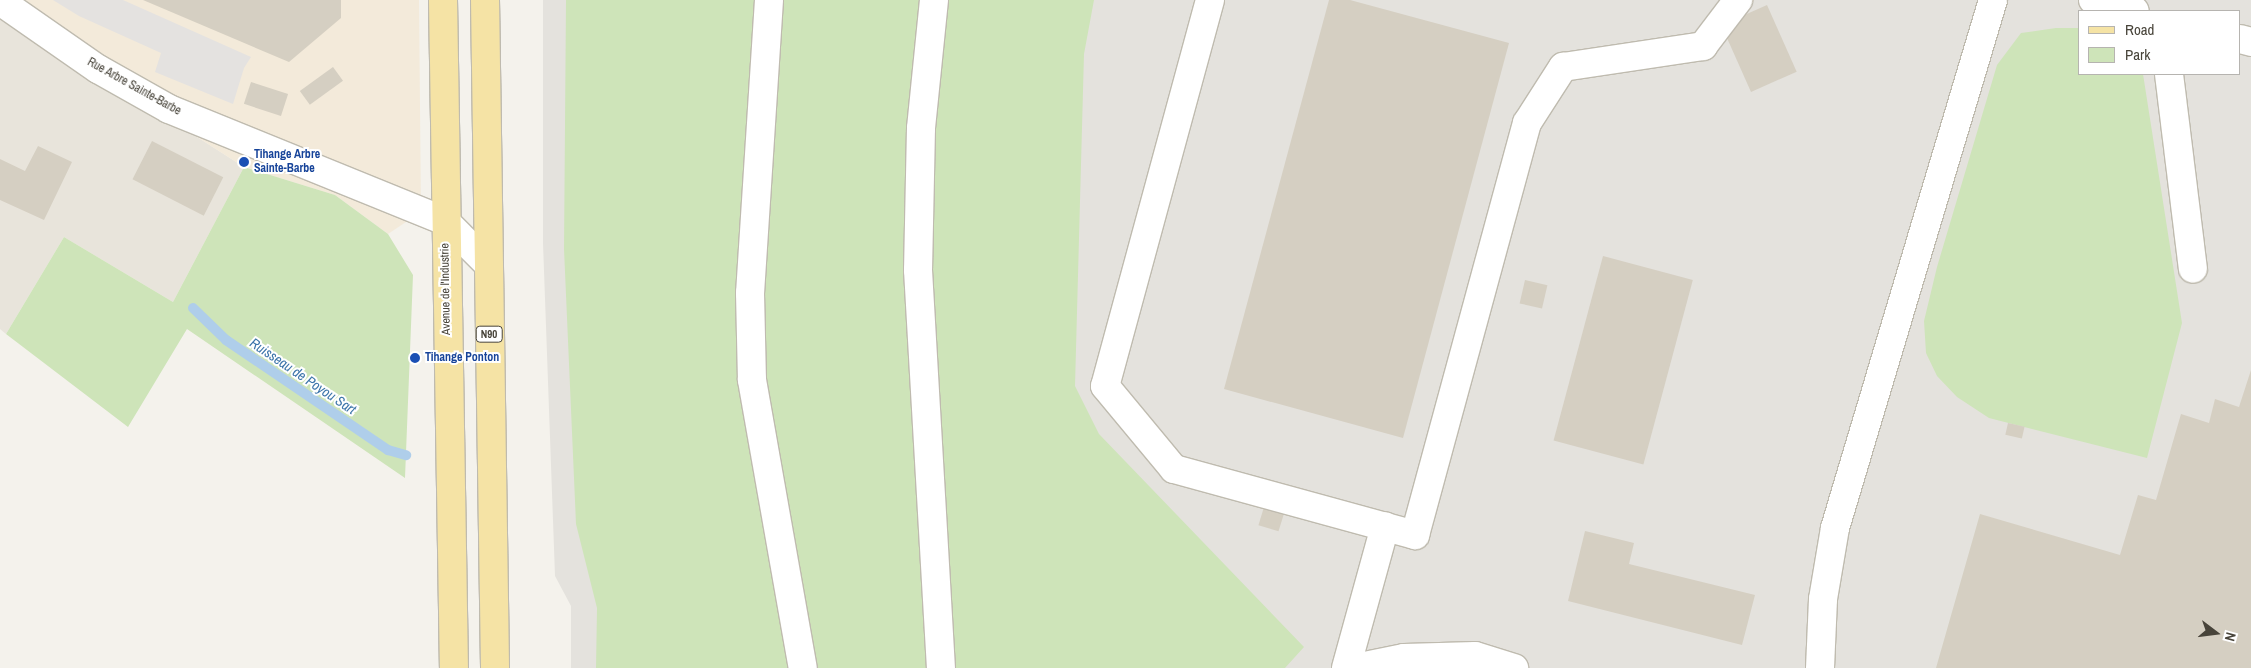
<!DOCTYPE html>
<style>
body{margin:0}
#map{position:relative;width:2251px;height:668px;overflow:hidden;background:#f4f2ec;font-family:"Archivo Narrow",sans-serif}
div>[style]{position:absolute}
.residential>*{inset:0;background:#e8e4db}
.commercial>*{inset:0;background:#f3eada}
.industrial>*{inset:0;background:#e4e2dd}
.green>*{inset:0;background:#cee4b9}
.parking>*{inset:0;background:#e4e2e0}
.stream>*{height:10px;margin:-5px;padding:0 5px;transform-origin:5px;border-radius:5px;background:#afceea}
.building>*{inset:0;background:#d5cfc2;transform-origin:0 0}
.roads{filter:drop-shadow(1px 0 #bfbbaf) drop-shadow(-1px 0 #bfbbaf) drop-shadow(0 1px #bfbbaf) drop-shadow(0 -1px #bfbbaf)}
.minor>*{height:28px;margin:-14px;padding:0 14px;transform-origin:14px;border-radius:14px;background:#fff}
.major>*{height:28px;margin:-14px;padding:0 14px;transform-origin:14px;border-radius:14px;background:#f5e3a5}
.dots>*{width:14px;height:14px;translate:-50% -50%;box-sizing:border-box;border:2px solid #fff;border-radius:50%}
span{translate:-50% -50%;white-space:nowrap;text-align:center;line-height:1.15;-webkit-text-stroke:4px #fff;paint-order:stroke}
.shield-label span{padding:1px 4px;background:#fff;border:1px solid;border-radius:4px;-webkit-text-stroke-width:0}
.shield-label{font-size:11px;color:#48443a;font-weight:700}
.street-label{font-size:12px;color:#48443a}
.transit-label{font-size:12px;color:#164399;font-weight:700}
.left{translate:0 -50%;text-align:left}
.water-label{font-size:14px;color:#3d75aa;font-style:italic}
.legend{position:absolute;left:2078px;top:10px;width:162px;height:65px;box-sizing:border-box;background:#fff;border:1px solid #b6b4b0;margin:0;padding:6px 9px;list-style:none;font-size:15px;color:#48443a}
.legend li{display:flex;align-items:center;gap:10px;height:25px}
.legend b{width:25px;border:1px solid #b6b4b0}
.north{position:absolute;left:2191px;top:608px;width:50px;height:50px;-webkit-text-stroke:4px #fff;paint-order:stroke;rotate:105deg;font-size:14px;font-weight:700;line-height:20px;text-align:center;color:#48443a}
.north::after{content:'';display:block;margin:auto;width:18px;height:22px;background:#48443a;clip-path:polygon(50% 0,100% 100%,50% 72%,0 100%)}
</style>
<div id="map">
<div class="residential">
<i style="clip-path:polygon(0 11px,244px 167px,173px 302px,64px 237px,6px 334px,0 329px)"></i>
</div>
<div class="commercial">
<i style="clip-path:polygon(0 0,419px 0,421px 212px,388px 234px,335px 195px,244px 167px,0 11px)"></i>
</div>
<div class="industrial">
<i style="clip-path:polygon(evenodd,543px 0,2251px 0,2251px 668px,571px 668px,571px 606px,555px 576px,543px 243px,543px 0,2080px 11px,2240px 11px,2240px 74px,2080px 74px,2080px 11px)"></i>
</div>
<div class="green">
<i style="clip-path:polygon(566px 0,1094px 0,1084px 54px,1075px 386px,1099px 434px,1304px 647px,1285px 668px,596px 668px,597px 608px,576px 524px,564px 249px)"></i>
<i style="clip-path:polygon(2056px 28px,2080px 28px,2080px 74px,2143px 74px,2182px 323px,2147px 458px,1989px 418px,1957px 397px,1937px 376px,1926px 353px,1924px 321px,1937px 267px,1997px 65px,2021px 33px)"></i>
<i style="clip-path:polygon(244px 167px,335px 195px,388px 234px,413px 275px,405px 478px,187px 329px,128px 427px,6px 334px,64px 237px,173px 302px)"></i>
</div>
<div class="parking">
<i style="clip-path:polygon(53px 0,123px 0,251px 57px,244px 68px,233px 104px,155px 72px,161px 53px,79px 16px)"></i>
</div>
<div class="stream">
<i style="left:193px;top:308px;width:46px;rotate:44.1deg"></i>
<i style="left:226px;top:340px;width:196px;rotate:34.2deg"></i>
<i style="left:388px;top:450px;width:19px;rotate:16deg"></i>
</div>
<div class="building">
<i style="clip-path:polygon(143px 0,341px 0,341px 18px,289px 62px)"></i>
<i style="clip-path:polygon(1329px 0,1350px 0,1509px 43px,1403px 438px,1224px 389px)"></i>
<i style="left:1767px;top:5px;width:73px;height:50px;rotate:66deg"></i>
<i style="left:333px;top:67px;width:17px;height:41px;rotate:54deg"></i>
<i style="left:251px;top:82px;width:39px;height:23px;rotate:18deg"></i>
<i style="left:152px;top:141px;width:80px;height:43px;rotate:27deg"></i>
<i style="clip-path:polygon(38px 146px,72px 162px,44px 220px,0 200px,0 159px,25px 171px)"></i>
<i style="left:1603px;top:256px;width:93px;height:191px;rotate:15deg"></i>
<i style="left:1525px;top:280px;width:23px;height:24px;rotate:13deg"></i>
<i style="clip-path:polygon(2251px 370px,2251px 668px,1936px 668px,1980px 514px,2120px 555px,2138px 495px,2156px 500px,2181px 414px,2209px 423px,2215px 399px,2239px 407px)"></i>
<i style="left:2008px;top:423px;width:17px;height:12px;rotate:13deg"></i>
<i style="left:1264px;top:507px;width:21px;height:19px;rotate:17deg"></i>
<i style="clip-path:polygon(1585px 531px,1634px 543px,1629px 564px,1755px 595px,1742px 645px,1568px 601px)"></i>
</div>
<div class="roads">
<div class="minor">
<i style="left:769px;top:0;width:294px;rotate:93.7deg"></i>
<i style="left:750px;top:293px;width:87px;rotate:88.7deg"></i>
<i style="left:752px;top:380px;width:292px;rotate:80deg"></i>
<i style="left:934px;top:0;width:129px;rotate:95.8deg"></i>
<i style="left:921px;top:128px;width:142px;rotate:91.2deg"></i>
<i style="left:918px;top:270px;width:399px;rotate:86.7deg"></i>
<i style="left:1210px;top:0;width:400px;rotate:105.2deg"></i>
<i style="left:1105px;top:386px;width:108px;rotate:50.3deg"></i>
<i style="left:1174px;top:469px;width:250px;rotate:15.3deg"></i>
<i style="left:1415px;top:535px;width:427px;rotate:-74.8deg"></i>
<i style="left:1527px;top:123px;width:67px;rotate:-57.3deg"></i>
<i style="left:1563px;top:67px;width:142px;rotate:-8.5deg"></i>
<i style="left:1703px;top:46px;width:58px;rotate:-52.7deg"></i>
<i style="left:2093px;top:0;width:43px;rotate:14.7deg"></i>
<i style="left:0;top:1px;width:119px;rotate:34.8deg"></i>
<i style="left:98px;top:69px;width:81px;rotate:29.4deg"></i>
<i style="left:169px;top:109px;width:298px;rotate:22.1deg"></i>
<i style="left:445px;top:221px;width:61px;rotate:45deg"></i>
<i style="left:2240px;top:39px;width:11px;rotate:15deg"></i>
<i style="left:2169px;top:74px;width:196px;rotate:83deg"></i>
<i style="left:1346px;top:668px;width:147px;rotate:-74.6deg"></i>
<i style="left:1355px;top:668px;width:50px;rotate:-11.5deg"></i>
<i style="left:1404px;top:658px;width:71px;rotate:-1.6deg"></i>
<i style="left:1475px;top:656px;width:41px;rotate:17.1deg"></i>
<i style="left:1820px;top:668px;width:69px;rotate:-87.5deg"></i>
<i style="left:1823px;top:599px;width:72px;rotate:-80.4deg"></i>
<i style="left:1835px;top:528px;width:551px;rotate:-73.34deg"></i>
</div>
<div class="major">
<i style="left:443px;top:0;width:668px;rotate:89.06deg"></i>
<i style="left:485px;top:0;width:668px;rotate:89.14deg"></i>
</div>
</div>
<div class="dots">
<i style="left:244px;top:162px;background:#1a4fb4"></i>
<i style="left:415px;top:358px;background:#1a4fb4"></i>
</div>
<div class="shield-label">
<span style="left:489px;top:334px">N90</span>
</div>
<div class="street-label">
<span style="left:134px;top:87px;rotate:29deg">Rue Arbre Sainte-Barbe</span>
<span style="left:446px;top:289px;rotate:-91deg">Avenue de l'Industrie</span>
</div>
<div class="transit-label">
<span class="left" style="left:254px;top:162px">Tihange Arbre<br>Sainte-Barbe</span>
<span class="left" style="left:425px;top:358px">Tihange Ponton</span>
</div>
<div class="water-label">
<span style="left:303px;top:376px;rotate:34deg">Ruisseau de Poyou Sart</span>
</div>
<ul class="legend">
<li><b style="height:6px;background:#f5e3a5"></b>Road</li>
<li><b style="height:14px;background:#cee4b9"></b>Park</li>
</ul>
<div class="north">N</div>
</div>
